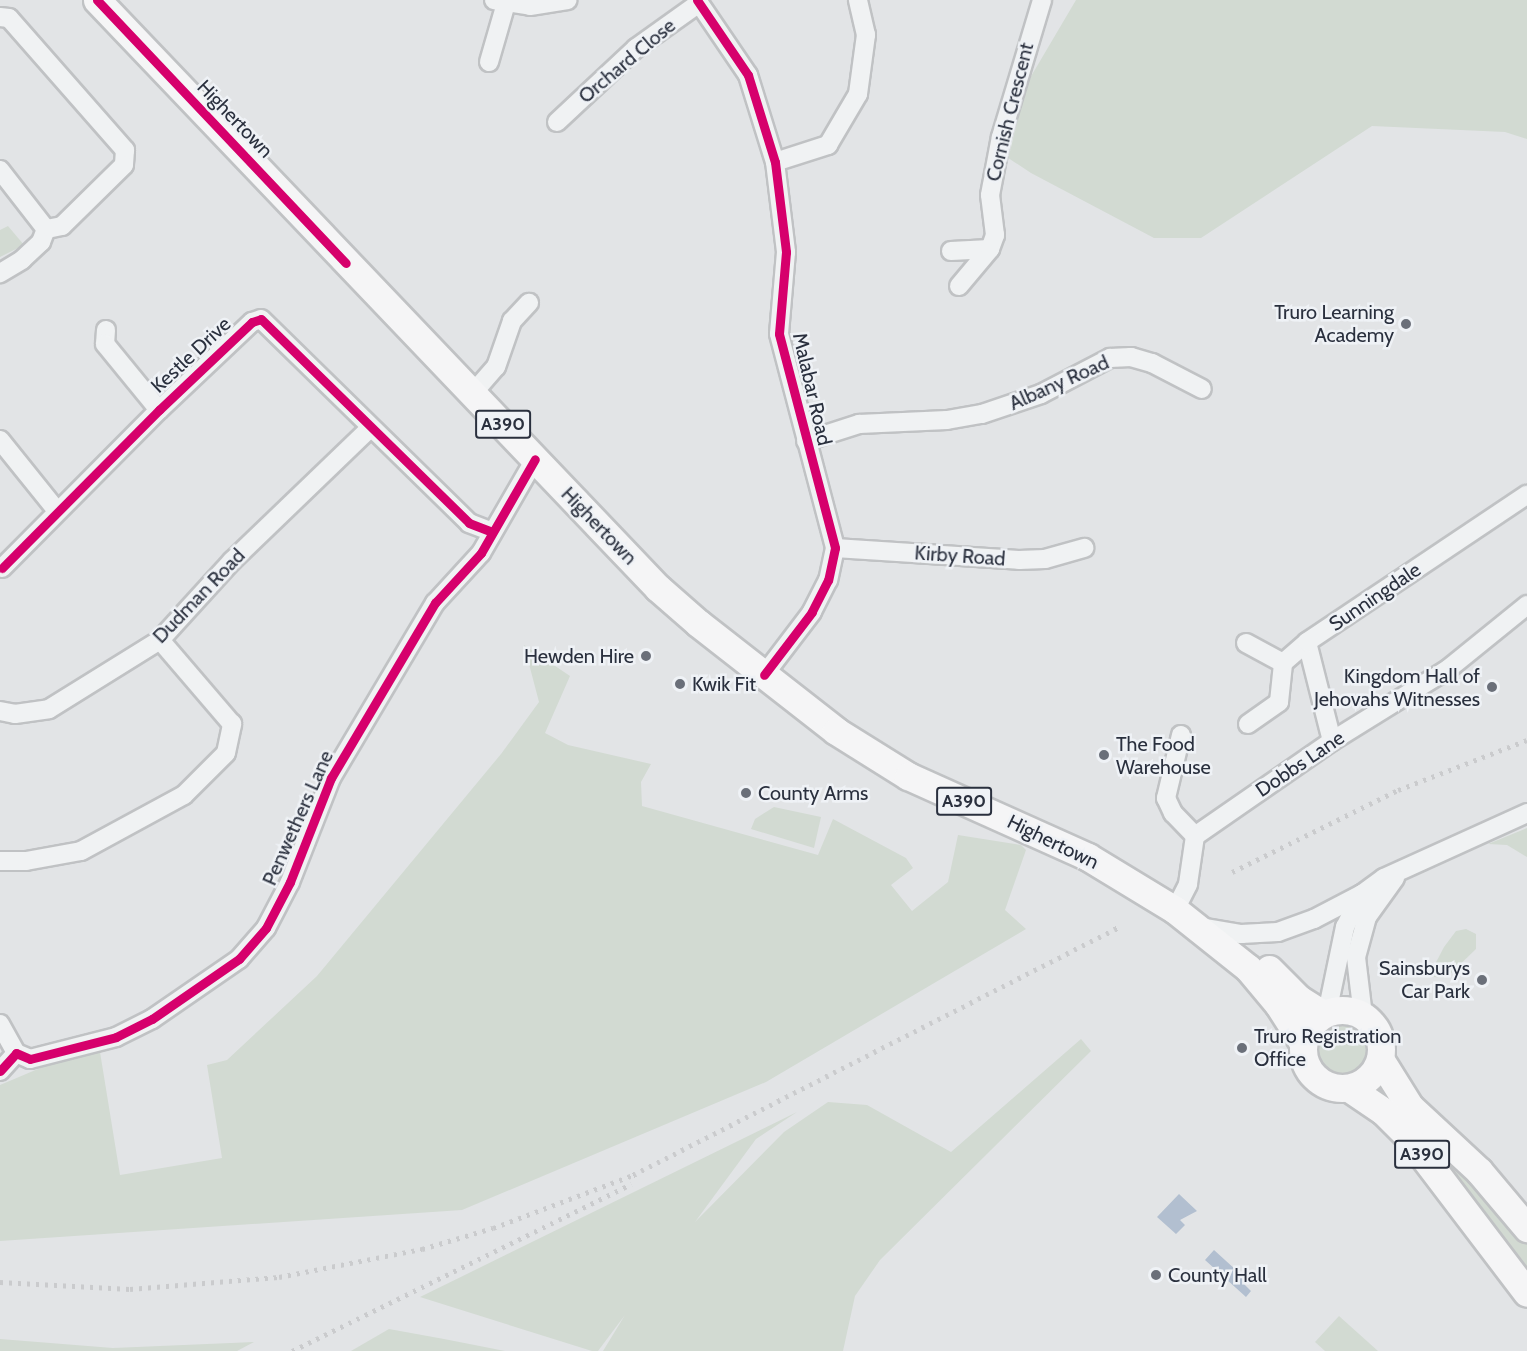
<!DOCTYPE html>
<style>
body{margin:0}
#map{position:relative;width:1527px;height:1351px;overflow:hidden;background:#e2e4e6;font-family:Cabin,sans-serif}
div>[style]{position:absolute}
.green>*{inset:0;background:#d2dad2}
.round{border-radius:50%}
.water>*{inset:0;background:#b2bfd0}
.roads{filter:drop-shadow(2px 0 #c0c2c4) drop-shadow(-2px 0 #c0c2c4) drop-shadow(0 2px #c0c2c4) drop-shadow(0 -2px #c0c2c4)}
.minor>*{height:18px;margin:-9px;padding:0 9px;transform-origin:9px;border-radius:9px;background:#f0f2f3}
.highway>*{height:27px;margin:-13.5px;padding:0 13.5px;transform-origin:13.5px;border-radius:13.5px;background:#f5f5f6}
.highway>.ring{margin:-13.5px;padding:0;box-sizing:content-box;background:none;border:27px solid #f5f5f6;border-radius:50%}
.rail>*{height:4.5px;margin-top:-2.25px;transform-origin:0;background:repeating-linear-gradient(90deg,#cacbcd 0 3px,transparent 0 9px)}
.cycleway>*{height:9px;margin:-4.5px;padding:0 4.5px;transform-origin:4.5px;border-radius:4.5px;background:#d6006c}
.dots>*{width:16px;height:16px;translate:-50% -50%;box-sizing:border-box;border:3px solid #eff2f6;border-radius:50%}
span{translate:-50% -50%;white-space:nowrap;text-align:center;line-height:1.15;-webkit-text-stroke:5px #eff2f6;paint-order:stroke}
.shield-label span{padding:2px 4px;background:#eff2f6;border:2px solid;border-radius:4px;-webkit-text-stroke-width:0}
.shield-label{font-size:18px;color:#2a303e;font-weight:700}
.street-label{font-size:20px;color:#2a303e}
.poi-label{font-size:20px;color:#2a303e}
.right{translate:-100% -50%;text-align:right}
.left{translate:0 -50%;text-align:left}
</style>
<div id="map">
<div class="green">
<i style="clip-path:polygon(1076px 0,1527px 0,1527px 139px,1505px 132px,1372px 126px,1201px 238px,1154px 238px,1031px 173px,990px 146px)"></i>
<i style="clip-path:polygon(8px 226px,24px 245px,0 257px,0 230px)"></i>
<i style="clip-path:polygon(524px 645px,570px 676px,545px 733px,568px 745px,651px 764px,641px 782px,642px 806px,818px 855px,833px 819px,906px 858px,913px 868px,891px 885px,912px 911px,948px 882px,958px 835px,1021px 845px,1026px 850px,1005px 910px,1026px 929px,766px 1082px,462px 1210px,0 1241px,0 1085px,45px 1066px,100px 1052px,120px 1175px,222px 1158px,207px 1065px,227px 1060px,317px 976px,501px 754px,539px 702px)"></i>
<i style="clip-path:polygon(774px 807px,821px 817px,814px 848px,751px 829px,755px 819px)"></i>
<i style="clip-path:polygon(1527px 828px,1527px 857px,1507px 845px,1488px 844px)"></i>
<i style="clip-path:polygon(1466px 929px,1476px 934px,1476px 949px,1446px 978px,1434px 977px,1432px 970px,1444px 947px,1456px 931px)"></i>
<i class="round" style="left:1317px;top:1022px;width:52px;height:52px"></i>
<i style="clip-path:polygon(1081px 1039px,1091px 1051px,880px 1260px,855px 1296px,843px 1351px,603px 1351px,625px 1315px,598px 1351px,592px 1351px,420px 1297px,797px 1112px,756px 1139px,695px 1222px,784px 1132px,828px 1102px,867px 1105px,951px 1152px)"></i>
<i style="clip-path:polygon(1429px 1134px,1527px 1240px,1527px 1278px,1422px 1140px)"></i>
<i style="clip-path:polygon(1339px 1316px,1378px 1351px,1325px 1351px,1315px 1342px)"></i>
<i style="clip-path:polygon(389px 1329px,444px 1339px,505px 1351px,351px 1351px)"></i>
<i style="clip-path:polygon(0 1339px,113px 1348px,254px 1342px,237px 1351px,0 1351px)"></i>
</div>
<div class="water">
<i style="clip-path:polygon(1179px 1194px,1197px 1211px,1180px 1220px,1185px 1225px,1176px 1234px,1157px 1217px)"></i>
<i style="clip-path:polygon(1214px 1250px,1247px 1280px,1244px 1284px,1251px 1291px,1246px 1297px,1205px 1260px)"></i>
</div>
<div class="roads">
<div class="minor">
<i style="left:494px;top:0;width:36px;rotate:9deg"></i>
<i style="left:530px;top:6px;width:38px;rotate:-9deg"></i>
<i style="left:697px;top:0;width:91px;rotate:55.8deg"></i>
<i style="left:748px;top:75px;width:91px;rotate:72.8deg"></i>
<i style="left:775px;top:162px;width:91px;rotate:83deg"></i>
<i style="left:786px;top:252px;width:82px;rotate:94.9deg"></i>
<i style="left:779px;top:334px;width:221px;rotate:75.3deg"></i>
<i style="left:835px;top:548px;width:33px;rotate:102deg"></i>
<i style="left:828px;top:580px;width:36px;rotate:117deg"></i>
<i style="left:812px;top:612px;width:79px;rotate:127.3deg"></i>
<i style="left:0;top:17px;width:9px;rotate:6deg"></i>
<i style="left:9px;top:18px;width:176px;rotate:48.7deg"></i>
<i style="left:125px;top:150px;width:15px;rotate:94deg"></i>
<i style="left:124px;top:165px;width:87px;rotate:135.5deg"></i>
<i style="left:62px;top:226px;width:16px;rotate:169deg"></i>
<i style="left:489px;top:62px;width:61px;rotate:-73.9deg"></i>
<i style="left:557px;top:122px;width:108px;rotate:-43.1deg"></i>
<i style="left:636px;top:48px;width:77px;rotate:-35.5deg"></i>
<i style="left:775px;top:162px;width:56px;rotate:-17.8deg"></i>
<i style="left:828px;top:145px;width:59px;rotate:-59.5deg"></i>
<i style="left:858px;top:94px;width:60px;rotate:-82.3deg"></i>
<i style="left:866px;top:35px;width:36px;rotate:-103deg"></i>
<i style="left:0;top:170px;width:75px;rotate:52.1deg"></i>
<i style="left:46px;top:229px;width:14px;rotate:111deg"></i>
<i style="left:41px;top:242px;width:26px;rotate:137deg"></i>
<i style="left:22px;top:260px;width:26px;rotate:149deg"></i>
<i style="left:951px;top:251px;width:39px;rotate:-3deg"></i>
<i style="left:959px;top:286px;width:48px;rotate:-50deg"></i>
<i style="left:990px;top:249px;width:15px;rotate:-70deg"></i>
<i style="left:995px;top:235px;width:40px;rotate:-97.1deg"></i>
<i style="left:990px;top:195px;width:59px;rotate:-79.3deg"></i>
<i style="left:1001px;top:137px;width:143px;rotate:-73.3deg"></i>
<i style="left:106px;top:330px;width:14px;rotate:94deg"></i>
<i style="left:105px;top:344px;width:85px;rotate:50.7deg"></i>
<i style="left:473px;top:393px;width:35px;rotate:-49deg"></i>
<i style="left:496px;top:367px;width:49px;rotate:-70.8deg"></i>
<i style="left:512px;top:321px;width:25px;rotate:-47deg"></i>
<i style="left:0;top:440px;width:91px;rotate:51.2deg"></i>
<i style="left:806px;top:441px;width:56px;rotate:-17.8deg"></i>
<i style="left:859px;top:424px;width:88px;rotate:-2.6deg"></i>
<i style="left:947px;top:420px;width:36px;rotate:-10deg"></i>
<i style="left:982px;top:414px;width:62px;rotate:-18.7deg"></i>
<i style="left:1041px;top:394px;width:78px;rotate:-27.6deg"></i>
<i style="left:1110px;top:358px;width:21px;rotate:-3deg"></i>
<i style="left:1131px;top:357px;width:22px;rotate:16deg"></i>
<i style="left:1152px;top:363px;width:56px;rotate:27.5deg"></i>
<i style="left:835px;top:548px;width:184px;rotate:3.7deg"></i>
<i style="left:1019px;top:560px;width:26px;rotate:-2deg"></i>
<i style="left:1045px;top:559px;width:41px;rotate:-15.8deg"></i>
<i style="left:2px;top:568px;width:223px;rotate:-45.2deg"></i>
<i style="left:159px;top:410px;width:128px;rotate:-43.4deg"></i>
<i style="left:252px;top:322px;width:9px;rotate:-18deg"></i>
<i style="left:261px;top:319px;width:291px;rotate:44.4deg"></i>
<i style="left:469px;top:523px;width:25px;rotate:21deg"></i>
<i style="left:1246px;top:643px;width:42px;rotate:28.4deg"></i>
<i style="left:0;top:711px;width:15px;rotate:11deg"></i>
<i style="left:15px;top:714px;width:34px;rotate:-8deg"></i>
<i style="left:49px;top:709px;width:131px;rotate:-31.9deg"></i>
<i style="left:160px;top:640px;width:107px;rotate:-47.7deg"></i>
<i style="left:232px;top:561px;width:192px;rotate:-43.9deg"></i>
<i style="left:1248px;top:724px;width:38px;rotate:-35deg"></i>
<i style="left:1279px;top:702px;width:39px;rotate:-84deg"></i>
<i style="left:1283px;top:663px;width:32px;rotate:-41deg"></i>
<i style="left:1181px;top:735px;width:65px;rotate:103.4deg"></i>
<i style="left:1166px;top:798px;width:17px;rotate:65deg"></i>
<i style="left:1173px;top:813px;width:32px;rotate:46deg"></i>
<i style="left:1332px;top:741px;width:102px;rotate:-104.2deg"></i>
<i style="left:1307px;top:642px;width:265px;rotate:-33.8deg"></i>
<i style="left:0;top:861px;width:26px"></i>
<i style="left:26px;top:861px;width:56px;rotate:-10.3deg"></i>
<i style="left:81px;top:851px;width:117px;rotate:-28.5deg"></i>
<i style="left:184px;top:795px;width:59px;rotate:-45deg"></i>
<i style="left:226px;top:753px;width:30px;rotate:-78deg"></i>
<i style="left:232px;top:724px;width:111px;rotate:-130.6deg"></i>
<i style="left:1175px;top:910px;width:29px;rotate:-63deg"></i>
<i style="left:1188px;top:884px;width:49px;rotate:-81.7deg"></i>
<i style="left:1195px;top:836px;width:167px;rotate:-34.7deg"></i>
<i style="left:1332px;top:741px;width:137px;rotate:-31.8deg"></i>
<i style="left:1448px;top:669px;width:102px;rotate:-39deg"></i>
<i style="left:1199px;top:927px;width:43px;rotate:9.5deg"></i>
<i style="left:1241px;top:934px;width:37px;rotate:-3deg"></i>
<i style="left:1278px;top:932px;width:38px;rotate:-20deg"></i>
<i style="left:1314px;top:919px;width:54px;rotate:-27.5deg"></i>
<i style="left:1327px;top:1013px;width:88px;rotate:-78.2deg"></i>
<i style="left:1345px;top:927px;width:37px;rotate:-63deg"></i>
<i style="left:1362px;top:894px;width:27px;rotate:-36deg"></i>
<i style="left:1384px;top:878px;width:157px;rotate:-24.4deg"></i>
<i style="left:1363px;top:1016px;width:59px;rotate:-96.8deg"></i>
<i style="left:1356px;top:957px;width:41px;rotate:-74.6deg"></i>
<i style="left:1367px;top:917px;width:48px;rotate:-54.3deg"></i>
<i style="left:0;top:1024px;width:33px;rotate:61deg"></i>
<i style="left:0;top:1071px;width:24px;rotate:-48deg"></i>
<i style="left:16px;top:1053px;width:15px;rotate:23deg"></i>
<i style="left:30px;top:1059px;width:89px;rotate:-14.3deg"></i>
<i style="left:116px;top:1037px;width:40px;rotate:-26.6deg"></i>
<i style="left:152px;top:1019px;width:106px;rotate:-34.6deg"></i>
<i style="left:239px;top:959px;width:41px;rotate:-48.9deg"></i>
<i style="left:266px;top:928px;width:52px;rotate:-62.4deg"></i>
<i style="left:290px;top:882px;width:112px;rotate:-68.5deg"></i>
<i style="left:331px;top:778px;width:204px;rotate:-59.3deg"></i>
<i style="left:435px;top:603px;width:68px;rotate:-47.4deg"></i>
<i style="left:481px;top:553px;width:108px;rotate:-60.1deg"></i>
</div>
<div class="highway">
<i style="left:97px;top:0;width:813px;rotate:46.35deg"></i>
<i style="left:658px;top:588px;width:53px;rotate:41.2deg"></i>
<i style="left:698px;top:623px;width:175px;rotate:38deg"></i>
<i style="left:836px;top:731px;width:85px;rotate:32deg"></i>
<i style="left:908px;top:776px;width:197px;rotate:24.2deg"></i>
<i style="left:1088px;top:857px;width:102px;rotate:31.3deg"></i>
<i style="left:1175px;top:910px;width:93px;rotate:38.5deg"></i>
<i style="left:1248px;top:968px;width:47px;rotate:50.2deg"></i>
<i style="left:1278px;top:1004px;width:46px;rotate:57.3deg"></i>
<i style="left:1269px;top:969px;width:42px;rotate:45deg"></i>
<i style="left:1299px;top:999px;width:28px;rotate:32deg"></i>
<i class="ring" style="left:1303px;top:1010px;width:51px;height:51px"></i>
<i style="left:1380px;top:1059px;width:57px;rotate:58deg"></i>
<i style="left:1410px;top:1107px;width:94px;rotate:42.8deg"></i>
<i style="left:1479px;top:1171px;width:75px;rotate:49.9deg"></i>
<i style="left:1349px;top:1088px;width:41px;rotate:34.1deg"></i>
<i style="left:1383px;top:1111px;width:34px;rotate:45deg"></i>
<i style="left:1407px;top:1135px;width:198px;rotate:52.8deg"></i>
</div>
</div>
<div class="rail">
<i style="left:1232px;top:872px;width:185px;rotate:-26.3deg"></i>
<i style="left:1398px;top:790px;width:138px;rotate:-21.2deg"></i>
<i style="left:0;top:1282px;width:130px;rotate:3.1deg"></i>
<i style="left:130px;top:1289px;width:149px;rotate:-4.6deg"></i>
<i style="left:279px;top:1277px;width:146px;rotate:-11.1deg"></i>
<i style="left:422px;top:1249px;width:74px;rotate:-16.5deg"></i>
<i style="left:493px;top:1228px;width:150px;rotate:-20.7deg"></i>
<i style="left:633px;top:1175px;width:543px;rotate:-27.04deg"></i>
<i style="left:292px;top:1351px;width:378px;rotate:-26.2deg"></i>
</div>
<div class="cycleway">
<i style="left:97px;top:0;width:362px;rotate:46.6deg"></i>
<i style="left:697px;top:0;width:91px;rotate:55.8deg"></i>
<i style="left:748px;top:75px;width:91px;rotate:72.8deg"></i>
<i style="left:775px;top:162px;width:91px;rotate:83deg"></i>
<i style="left:786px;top:252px;width:82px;rotate:94.9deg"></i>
<i style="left:779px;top:334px;width:221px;rotate:75.3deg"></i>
<i style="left:835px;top:548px;width:33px;rotate:102deg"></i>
<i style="left:828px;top:580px;width:36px;rotate:117deg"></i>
<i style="left:812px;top:612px;width:79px;rotate:127.3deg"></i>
<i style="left:2px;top:568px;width:223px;rotate:-45.2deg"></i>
<i style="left:159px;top:410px;width:128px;rotate:-43.4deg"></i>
<i style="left:252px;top:322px;width:9px;rotate:-18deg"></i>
<i style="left:261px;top:319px;width:291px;rotate:44.4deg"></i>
<i style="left:469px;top:523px;width:25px;rotate:21deg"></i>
<i style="left:0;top:1071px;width:24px;rotate:-48deg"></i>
<i style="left:16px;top:1053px;width:15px;rotate:23deg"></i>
<i style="left:30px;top:1059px;width:89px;rotate:-14.3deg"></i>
<i style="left:116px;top:1037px;width:40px;rotate:-26.6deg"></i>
<i style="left:152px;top:1019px;width:106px;rotate:-34.6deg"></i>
<i style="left:239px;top:959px;width:41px;rotate:-48.9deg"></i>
<i style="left:266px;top:928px;width:52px;rotate:-62.4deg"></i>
<i style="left:290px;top:882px;width:112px;rotate:-68.5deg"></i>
<i style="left:331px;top:778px;width:204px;rotate:-59.3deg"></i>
<i style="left:435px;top:603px;width:68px;rotate:-47.4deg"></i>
<i style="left:481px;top:553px;width:108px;rotate:-60.1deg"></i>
</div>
<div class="dots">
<i style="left:1406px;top:324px;background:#6a6f79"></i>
<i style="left:646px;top:656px;background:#6a6f79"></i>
<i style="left:680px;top:684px;background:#6a6f79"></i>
<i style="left:1492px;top:687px;background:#6a6f79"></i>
<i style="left:1104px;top:755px;background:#6a6f79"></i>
<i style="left:746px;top:793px;background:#6a6f79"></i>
<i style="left:1482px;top:980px;background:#6a6f79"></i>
<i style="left:1242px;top:1048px;background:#6a6f79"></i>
<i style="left:1156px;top:1275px;background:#6a6f79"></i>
</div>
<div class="shield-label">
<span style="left:503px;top:424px">A390</span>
<span style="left:964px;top:801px">A390</span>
<span style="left:1422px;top:1154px">A390</span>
</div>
<div class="street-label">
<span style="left:627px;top:61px;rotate:-40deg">Orchard Close</span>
<span style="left:1010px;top:112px;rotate:-76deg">Cornish Crescent</span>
<span style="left:235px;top:119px;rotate:46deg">Highertown</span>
<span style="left:191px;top:355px;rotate:-43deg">Kestle Drive</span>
<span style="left:1059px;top:383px;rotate:-24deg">Albany Road</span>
<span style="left:812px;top:389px;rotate:77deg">Malabar Road</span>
<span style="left:599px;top:526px;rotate:46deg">Highertown</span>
<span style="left:960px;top:556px;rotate:4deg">Kirby Road</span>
<span style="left:199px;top:596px;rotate:-46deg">Dudman Road</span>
<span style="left:1375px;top:597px;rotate:-34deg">Sunningdale</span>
<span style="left:1300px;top:764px;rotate:-34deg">Dobbs Lane</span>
<span style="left:298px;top:818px;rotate:-66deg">Penwethers Lane</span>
<span style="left:1053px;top:842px;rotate:26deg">Highertown</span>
</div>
<div class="poi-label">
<span class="right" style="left:1394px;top:324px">Truro Learning<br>Academy</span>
<span class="right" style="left:634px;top:656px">Hewden Hire</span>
<span class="right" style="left:1480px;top:688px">Kingdom Hall of<br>Jehovahs Witnesses</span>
<span class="left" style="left:692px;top:684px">Kwik Fit</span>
<span class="left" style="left:1116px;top:756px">The Food<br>Warehouse</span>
<span class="left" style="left:758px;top:793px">County Arms</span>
<span class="right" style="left:1470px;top:980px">Sainsburys<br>Car Park</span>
<span class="left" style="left:1254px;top:1048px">Truro Registration<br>Office</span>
<span class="left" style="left:1168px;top:1275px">County Hall</span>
</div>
</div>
